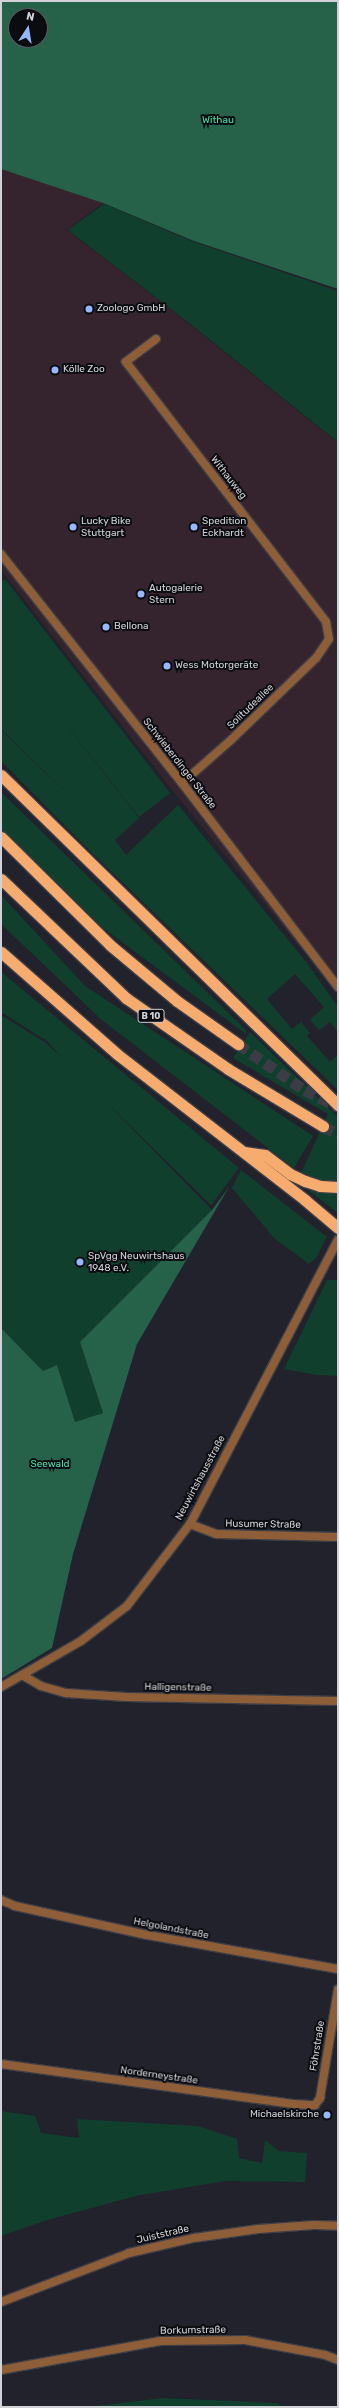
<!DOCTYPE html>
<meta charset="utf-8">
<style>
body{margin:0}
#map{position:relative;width:339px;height:2408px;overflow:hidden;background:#21222b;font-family:Rubik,sans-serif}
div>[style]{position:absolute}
.industrial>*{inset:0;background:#35242e}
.green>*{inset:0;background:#113f2e}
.forest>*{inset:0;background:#26614a}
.trunk-tunnel>*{height:11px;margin-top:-5.5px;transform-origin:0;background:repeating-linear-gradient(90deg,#3b3c45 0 11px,transparent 0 16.5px)}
.roads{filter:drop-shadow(1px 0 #3d3e47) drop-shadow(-1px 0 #3d3e47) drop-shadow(0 1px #3d3e47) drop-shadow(0 -1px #3d3e47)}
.minor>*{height:8px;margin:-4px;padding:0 4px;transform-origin:4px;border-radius:4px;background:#8d5e37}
.tertiary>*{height:8px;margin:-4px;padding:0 4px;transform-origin:4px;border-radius:4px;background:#8d5e37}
.trunk>*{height:11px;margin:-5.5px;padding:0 5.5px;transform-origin:5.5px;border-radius:5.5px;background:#f6ac6e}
.dots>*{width:11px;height:11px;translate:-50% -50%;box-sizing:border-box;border:2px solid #0b0c10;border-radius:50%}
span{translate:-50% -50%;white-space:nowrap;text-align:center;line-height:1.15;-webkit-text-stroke:4px #0b0c10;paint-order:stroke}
.shield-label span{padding:1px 3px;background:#0b0c10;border:1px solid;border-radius:3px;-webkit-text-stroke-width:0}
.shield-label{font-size:9px;color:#d1d2d8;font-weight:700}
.park-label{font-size:10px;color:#44e1a9}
.poi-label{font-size:10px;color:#d1d2d8}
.left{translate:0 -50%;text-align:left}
.right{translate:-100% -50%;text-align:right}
.street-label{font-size:10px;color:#d1d2d8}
.frame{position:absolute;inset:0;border:2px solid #d1d2d8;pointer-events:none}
.north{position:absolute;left:8px;top:8px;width:40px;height:40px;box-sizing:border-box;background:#0b0c10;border:1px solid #5a5b60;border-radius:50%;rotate:12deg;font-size:11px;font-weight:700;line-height:16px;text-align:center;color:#d1d2d8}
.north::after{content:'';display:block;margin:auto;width:14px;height:18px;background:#95b7fd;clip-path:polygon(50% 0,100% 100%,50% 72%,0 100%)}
</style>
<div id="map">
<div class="industrial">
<i style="clip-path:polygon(1px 169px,103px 203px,67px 230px,189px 324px,338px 443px,338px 988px,302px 950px,173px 791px,1px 570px)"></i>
</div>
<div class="green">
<i style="clip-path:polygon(104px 204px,194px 242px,338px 291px,338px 442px,189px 323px,68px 230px)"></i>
<i style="clip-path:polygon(5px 579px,170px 793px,139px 817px,35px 685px,139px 818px,115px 840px,126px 855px,178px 805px,307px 963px,338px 1007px,338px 1032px,330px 1022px,319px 1030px,310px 1020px,324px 1007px,295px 974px,267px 999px,292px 1029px,301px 1022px,310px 1033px,307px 1036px,330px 1062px,338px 1055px,338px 1090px,91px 852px,1px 761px,1px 730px,97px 822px,1px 729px,1px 582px)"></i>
<i style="clip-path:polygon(1px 792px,246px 1030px,246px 1034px,103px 928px,1px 829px)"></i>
<i style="clip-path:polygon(1px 895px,85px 986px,313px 1136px,294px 1168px,102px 1020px,1px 924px)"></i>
<i style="clip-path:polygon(1px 972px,239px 1168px,211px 1205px,100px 1096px,212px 1210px,80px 1342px,103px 1413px,75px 1422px,57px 1365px,43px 1371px,1px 1328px,1px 1015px,46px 1043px,61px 1057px,47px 1041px,1px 1012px)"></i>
<i style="clip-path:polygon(250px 1032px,338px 1117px,338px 1180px,325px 1182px,301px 1173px,328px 1114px,233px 1058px)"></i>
<i style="clip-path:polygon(241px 1170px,327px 1237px,316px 1258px,309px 1264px,275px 1239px,232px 1188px)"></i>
<i style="clip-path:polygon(308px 1190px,331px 1194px,338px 1192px,338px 1213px)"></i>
<i style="clip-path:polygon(327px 1280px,338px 1280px,338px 1376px,317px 1375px,284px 1369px)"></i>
<i style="clip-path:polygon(1px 2111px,35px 2116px,41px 2133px,79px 2138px,77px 2119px,198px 2126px,237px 2139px,239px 2158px,262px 2163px,265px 2140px,279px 2151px,307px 2153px,305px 2182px,225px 2181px,136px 2196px,47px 2220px,1px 2236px)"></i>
<i style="clip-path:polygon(163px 2398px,277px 2403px,283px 2407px,87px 2407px)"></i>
</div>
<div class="forest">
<i style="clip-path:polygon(evenodd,1px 1px,338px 1px,338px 289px,194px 241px,103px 203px,1px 169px,1px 1px,16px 16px,40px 16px,40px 40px,16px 40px,16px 16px)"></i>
<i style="clip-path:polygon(229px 1187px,137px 1344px,73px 1554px,52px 1648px,1px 1679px,1px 1328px,43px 1371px,57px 1365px,75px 1422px,103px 1413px,80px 1342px,212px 1210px)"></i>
</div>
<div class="trunk-tunnel">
<i style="left:238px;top:1044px;width:81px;rotate:34.5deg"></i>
<i style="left:305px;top:1090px;width:37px;rotate:27deg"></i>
<i style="left:323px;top:1126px;width:17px;rotate:28deg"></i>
</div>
<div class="roads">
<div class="minor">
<i style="left:156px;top:339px;width:38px;rotate:143deg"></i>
<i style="left:126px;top:362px;width:328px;rotate:52.4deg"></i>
<i style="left:326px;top:622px;width:17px;rotate:80deg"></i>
<i style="left:329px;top:639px;width:23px;rotate:124deg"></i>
<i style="left:316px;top:658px;width:118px;rotate:136deg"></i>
<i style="left:231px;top:740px;width:65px;rotate:138.7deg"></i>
<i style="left:190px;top:1524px;width:28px;rotate:21deg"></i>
<i style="left:216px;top:1534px;width:122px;rotate:1.4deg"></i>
<i style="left:22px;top:1675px;width:22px;rotate:30deg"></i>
<i style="left:41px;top:1686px;width:26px;rotate:16deg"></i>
<i style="left:66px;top:1693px;width:60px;rotate:3.8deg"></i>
<i style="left:126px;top:1697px;width:212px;rotate:1.1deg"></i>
<i style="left:1px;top:1687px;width:92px;rotate:-29.9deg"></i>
<i style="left:81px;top:1641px;width:58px;rotate:-37.3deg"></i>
<i style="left:127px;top:1606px;width:103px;rotate:-52.5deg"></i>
<i style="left:190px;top:1524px;width:320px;rotate:-62.5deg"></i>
<i style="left:1px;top:1900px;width:15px;rotate:23deg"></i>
<i style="left:15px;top:1906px;width:135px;rotate:12.4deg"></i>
<i style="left:147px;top:1935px;width:194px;rotate:10.1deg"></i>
<i style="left:1px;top:2064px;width:295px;rotate:7.8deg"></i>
<i style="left:293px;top:2104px;width:22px;rotate:3deg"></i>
<i style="left:315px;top:2105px;width:9px;rotate:-54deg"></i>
<i style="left:320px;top:2098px;width:110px;rotate:-80.6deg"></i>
<i style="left:1px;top:2302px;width:137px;rotate:-20.9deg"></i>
<i style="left:129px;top:2253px;width:67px;rotate:-13deg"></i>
<i style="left:194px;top:2238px;width:65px;rotate:-8deg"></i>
<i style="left:258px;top:2229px;width:56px;rotate:-4.1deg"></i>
<i style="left:314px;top:2225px;width:24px;rotate:2deg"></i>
<i style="left:1px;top:2370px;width:162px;rotate:-10.3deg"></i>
<i style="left:160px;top:2341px;width:85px;rotate:-0.7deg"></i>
<i style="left:245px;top:2340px;width:81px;rotate:10.6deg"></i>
<i style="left:325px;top:2355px;width:14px;rotate:21deg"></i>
</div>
<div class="tertiary">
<i style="left:1px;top:554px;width:292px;rotate:51.7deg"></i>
<i style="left:182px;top:783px;width:257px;rotate:52.6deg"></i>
</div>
<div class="trunk">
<i style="left:1px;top:775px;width:472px;rotate:44.4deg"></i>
<i style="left:1px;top:837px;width:153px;rotate:44.7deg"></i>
<i style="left:110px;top:945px;width:87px;rotate:39.9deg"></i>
<i style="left:177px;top:1001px;width:75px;rotate:35.2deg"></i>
<i style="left:1px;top:879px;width:173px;rotate:43.6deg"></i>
<i style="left:126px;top:998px;width:124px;rotate:34.8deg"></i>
<i style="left:228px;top:1069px;width:111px;rotate:31deg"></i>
<i style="left:1px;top:952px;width:154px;rotate:41.3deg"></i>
<i style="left:117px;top:1054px;width:238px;rotate:37.8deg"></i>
<i style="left:305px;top:1200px;width:43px;rotate:40.3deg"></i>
<i style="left:244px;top:1152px;width:21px;rotate:8deg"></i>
<i style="left:265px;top:1155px;width:31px;rotate:37deg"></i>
<i style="left:290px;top:1174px;width:17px;rotate:25deg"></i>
<i style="left:305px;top:1181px;width:16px;rotate:18deg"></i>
<i style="left:320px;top:1186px;width:18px;rotate:3deg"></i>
</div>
</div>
<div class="dots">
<i style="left:89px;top:309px;background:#95b7fd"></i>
<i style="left:55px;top:370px;background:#95b7fd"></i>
<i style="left:73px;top:527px;background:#95b7fd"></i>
<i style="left:194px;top:527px;background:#95b7fd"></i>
<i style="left:141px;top:594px;background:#95b7fd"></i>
<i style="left:106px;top:627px;background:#95b7fd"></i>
<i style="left:167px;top:666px;background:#95b7fd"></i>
<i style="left:80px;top:1262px;background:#95b7fd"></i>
<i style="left:327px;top:2115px;background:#95b7fd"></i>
</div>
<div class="shield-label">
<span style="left:151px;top:1016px">B 10</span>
</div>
<div class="park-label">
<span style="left:218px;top:121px">Withau</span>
<span style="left:50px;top:1465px">Seewald</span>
</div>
<div class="poi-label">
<span class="left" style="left:97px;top:309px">Zoologo GmbH</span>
<span class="left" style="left:63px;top:370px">Kölle Zoo</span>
<span class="left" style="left:81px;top:527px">Lucky Bike<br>Stuttgart</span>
<span class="left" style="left:202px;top:527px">Spedition<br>Eckhardt</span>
<span class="left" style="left:149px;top:594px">Autogalerie<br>Stern</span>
<span class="left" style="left:114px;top:627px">Bellona</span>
<span class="left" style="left:175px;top:666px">Wess Motorgeräte</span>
<span class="left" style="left:88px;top:1262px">SpVgg Neuwirtshaus<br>1948 e.V.</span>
<span class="right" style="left:319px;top:2115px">Michaelskirche</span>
</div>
<div class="street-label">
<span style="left:228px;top:478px;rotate:52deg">Withauweg</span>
<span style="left:251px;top:707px;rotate:-44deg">Solitudeallee</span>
<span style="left:179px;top:764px;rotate:52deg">Schwieberdinger Straße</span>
<span style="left:201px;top:1478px;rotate:-62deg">Neuwirtshausstraße</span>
<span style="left:263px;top:1525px;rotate:1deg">Husumer Straße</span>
<span style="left:178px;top:1688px;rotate:1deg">Halligenstraße</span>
<span style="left:171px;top:1929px;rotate:11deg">Helgolandstraße</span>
<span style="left:318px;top:2046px;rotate:-81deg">Föhrstraße</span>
<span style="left:159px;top:2076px;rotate:8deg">Norderneystraße</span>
<span style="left:163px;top:2235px;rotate:-13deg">Juiststraße</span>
<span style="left:193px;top:2331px;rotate:-1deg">Borkumstraße</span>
</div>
<div class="frame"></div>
<div class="north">N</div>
</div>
